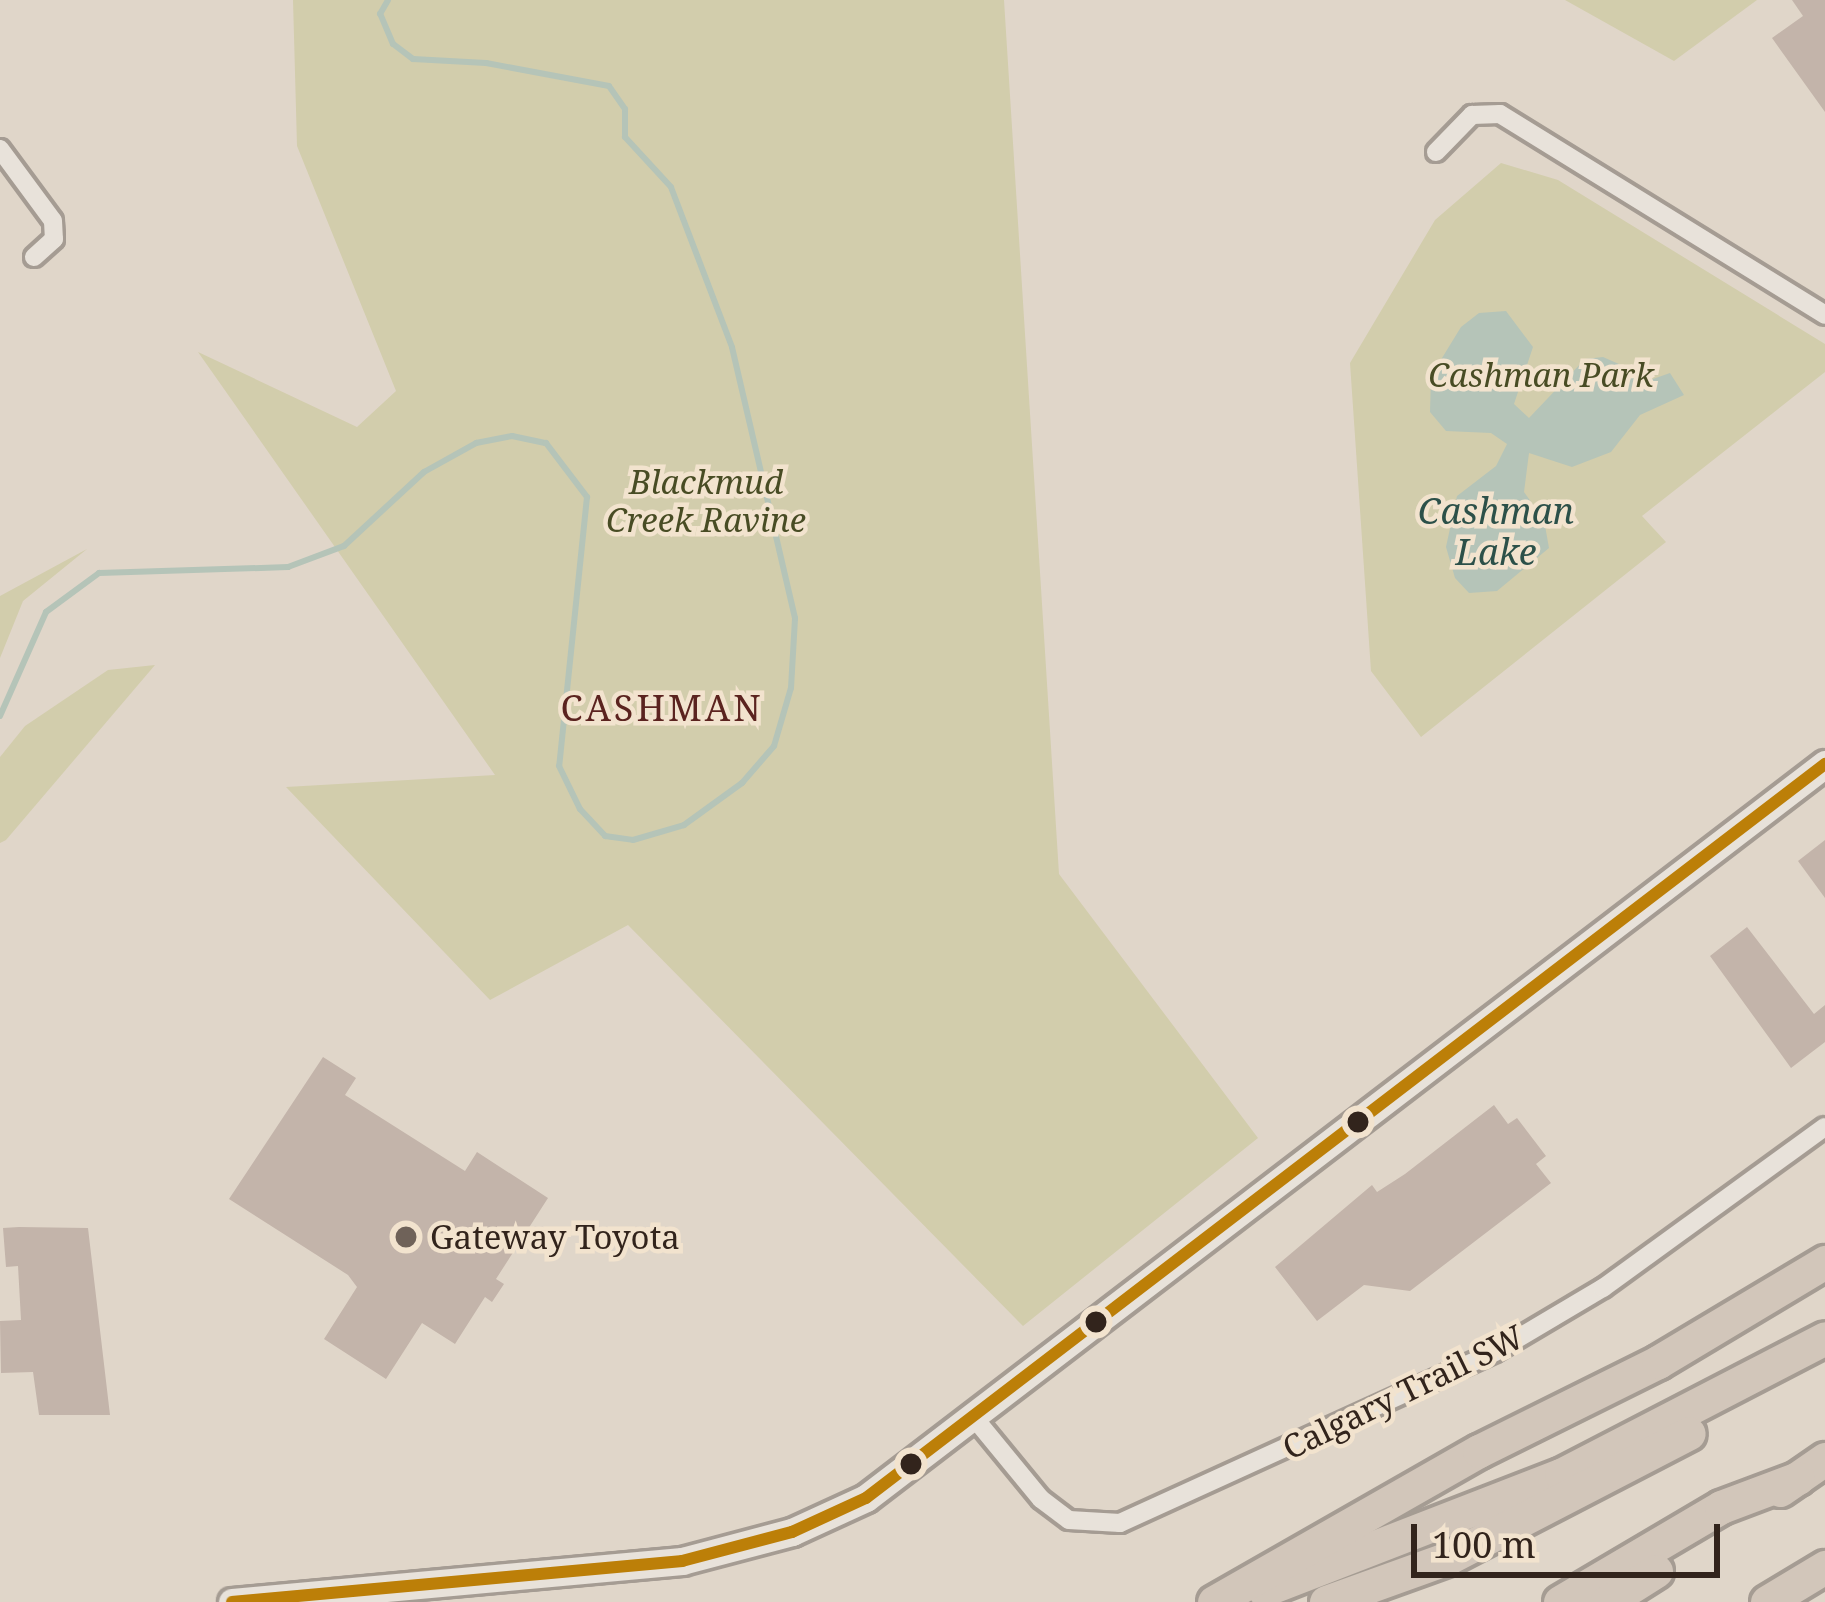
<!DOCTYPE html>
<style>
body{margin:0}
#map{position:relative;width:1825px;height:1602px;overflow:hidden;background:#e0d6c9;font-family:"Noto Serif",serif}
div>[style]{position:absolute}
.green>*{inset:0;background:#d2cdac}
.water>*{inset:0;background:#b5c4b8}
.stream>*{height:6px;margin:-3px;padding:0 3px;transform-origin:3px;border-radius:3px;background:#b5c4b8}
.building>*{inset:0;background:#c3b4aa}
.roads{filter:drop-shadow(3px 0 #a59c93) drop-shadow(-3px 0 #a59c93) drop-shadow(0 3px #a59c93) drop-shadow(0 -3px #a59c93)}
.street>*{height:18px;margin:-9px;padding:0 9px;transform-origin:9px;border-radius:9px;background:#e8e2da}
.secondary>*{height:27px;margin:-13.5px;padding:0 13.5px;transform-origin:13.5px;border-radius:13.5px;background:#e8e2da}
.highway>*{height:33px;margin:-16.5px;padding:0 16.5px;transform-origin:16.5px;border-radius:16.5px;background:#d2c6ba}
.bus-1>*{height:12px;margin:-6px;padding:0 6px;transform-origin:6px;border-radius:6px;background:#bc7f08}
.dots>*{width:33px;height:33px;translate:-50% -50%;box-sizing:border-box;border:6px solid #f2e3ce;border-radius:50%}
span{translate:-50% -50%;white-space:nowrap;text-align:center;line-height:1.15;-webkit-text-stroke:9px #f2e3ce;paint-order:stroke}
.park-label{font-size:33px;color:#484c24;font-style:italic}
.poi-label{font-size:33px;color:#32241c}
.left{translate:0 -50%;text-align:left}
.street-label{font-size:33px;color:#32241c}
.water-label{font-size:36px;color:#2c5049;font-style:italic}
.neighbourhood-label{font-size:36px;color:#5b231f;letter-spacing:3px}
.scale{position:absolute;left:1411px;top:1524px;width:309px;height:54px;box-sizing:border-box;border:6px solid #32241c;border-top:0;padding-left:15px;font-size:36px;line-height:42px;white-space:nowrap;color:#32241c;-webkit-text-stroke:9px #f2e3ce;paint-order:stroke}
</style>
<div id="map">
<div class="green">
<i style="clip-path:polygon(293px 0,1004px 0,1059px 874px,1258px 1138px,1023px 1326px,628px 925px,490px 1000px,286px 787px,495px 775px,198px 352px,357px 427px,396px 391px,297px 146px)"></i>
<i style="clip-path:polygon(1565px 0,1757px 0,1674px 61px)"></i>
<i style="clip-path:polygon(1501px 163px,1558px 180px,1825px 344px,1825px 372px,1642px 516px,1666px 542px,1421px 737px,1371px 671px,1350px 363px,1435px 220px)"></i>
<i style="clip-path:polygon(87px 549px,23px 601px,0 658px,0 596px)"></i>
<i style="clip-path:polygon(155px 665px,6px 840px,0 843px,0 757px,25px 726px,108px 670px)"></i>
</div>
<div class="water">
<i style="clip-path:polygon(1506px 311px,1533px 347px,1514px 404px,1529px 418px,1585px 359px,1603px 357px,1653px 379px,1670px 373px,1684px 395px,1640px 415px,1611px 452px,1572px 467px,1529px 453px,1524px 492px,1544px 520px,1549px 548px,1497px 591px,1469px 593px,1455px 578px,1446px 547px,1457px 496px,1496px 466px,1507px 444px,1491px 433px,1446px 431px,1430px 412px,1431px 376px,1461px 327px,1479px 313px)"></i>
</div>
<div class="stream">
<i style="left:0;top:716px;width:114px;rotate:-66.1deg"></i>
<i style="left:46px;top:612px;width:66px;rotate:-36.3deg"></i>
<i style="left:99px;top:573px;width:189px;rotate:-1.8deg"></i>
<i style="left:288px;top:567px;width:60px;rotate:-20.6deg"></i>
<i style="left:344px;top:546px;width:109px;rotate:-42.8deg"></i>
<i style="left:424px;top:472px;width:60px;rotate:-29.1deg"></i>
<i style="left:476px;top:443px;width:37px;rotate:-11deg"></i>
<i style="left:512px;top:436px;width:35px;rotate:12deg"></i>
<i style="left:546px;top:443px;width:68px;rotate:52.8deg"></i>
<i style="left:587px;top:497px;width:270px;rotate:95.9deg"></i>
<i style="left:559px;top:766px;width:48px;rotate:64deg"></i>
<i style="left:580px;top:809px;width:37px;rotate:47deg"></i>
<i style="left:605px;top:836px;width:28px;rotate:8deg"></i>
<i style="left:633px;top:840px;width:53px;rotate:-16.4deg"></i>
<i style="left:684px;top:825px;width:72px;rotate:-35.9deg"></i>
<i style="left:742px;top:783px;width:49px;rotate:-49.1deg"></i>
<i style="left:774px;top:746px;width:60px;rotate:-73.7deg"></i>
<i style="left:791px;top:688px;width:70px;rotate:-86.7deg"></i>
<i style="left:795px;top:618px;width:278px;rotate:-103.1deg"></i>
<i style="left:732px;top:347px;width:171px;rotate:-110.9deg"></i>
<i style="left:671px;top:187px;width:68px;rotate:-132.6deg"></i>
<i style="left:625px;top:137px;width:28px;rotate:-90deg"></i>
<i style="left:625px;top:109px;width:28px;rotate:-125deg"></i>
<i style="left:609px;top:86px;width:125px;rotate:-169.4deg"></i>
<i style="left:486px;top:63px;width:73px;rotate:-176.9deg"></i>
<i style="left:413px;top:59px;width:25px;rotate:-143deg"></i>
<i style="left:393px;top:44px;width:33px;rotate:-113deg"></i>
<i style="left:380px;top:14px;width:16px;rotate:-60deg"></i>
</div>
<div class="building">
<i style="clip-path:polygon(1792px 0,1825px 0,1825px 112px,1772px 38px,1803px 16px)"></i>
<i style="clip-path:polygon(1825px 840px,1825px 898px,1798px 861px)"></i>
<i style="clip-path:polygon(1747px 927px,1814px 1014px,1825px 1005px,1825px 1042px,1791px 1068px,1710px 956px)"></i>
<i style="clip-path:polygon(323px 1057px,356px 1078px,345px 1095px,465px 1171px,477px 1152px,548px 1198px,496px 1279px,504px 1284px,492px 1302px,485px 1297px,455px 1344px,422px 1323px,386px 1379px,324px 1339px,357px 1287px,348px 1275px,229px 1199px)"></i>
<i style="clip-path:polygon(1494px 1105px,1508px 1124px,1517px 1118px,1546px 1156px,1536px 1164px,1551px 1183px,1410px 1291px,1364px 1285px,1317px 1321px,1275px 1267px,1372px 1185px,1377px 1192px,1405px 1174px)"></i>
<i style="clip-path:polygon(19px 1227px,88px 1228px,110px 1415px,39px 1415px,33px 1372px,1px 1373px,0 1321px,21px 1320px,18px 1266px,6px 1267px,3px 1228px)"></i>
</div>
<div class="roads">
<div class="street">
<i style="left:0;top:149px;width:89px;rotate:53.6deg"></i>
<i style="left:53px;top:221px;width:18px;rotate:87deg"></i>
<i style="left:54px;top:239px;width:27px;rotate:138deg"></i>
<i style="left:1436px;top:152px;width:52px;rotate:-45.8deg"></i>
<i style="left:1472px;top:115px;width:28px;rotate:-2deg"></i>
<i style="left:1500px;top:114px;width:382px;rotate:31.7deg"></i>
<i style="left:976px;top:1420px;width:102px;rotate:50.6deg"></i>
<i style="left:1041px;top:1499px;width:35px;rotate:37deg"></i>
<i style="left:1069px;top:1520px;width:51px;rotate:3.4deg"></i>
<i style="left:1120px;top:1523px;width:412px;rotate:-24.5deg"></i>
<i style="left:1495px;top:1352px;width:126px;rotate:-30.7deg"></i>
<i style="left:1603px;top:1288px;width:274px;rotate:-36deg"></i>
</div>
<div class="secondary">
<i style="left:232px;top:1602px;width:452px;rotate:-5.2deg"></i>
<i style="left:682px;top:1561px;width:114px;rotate:-14.8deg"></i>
<i style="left:792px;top:1532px;width:81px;rotate:-24.7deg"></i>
<i style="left:866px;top:1498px;width:1208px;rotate:-37.43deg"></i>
</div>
<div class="highway">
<i style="left:1780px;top:1490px;width:55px;rotate:-34.6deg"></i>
<i style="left:1264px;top:1590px;width:318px;rotate:-21.2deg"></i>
<i style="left:1561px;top:1475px;width:297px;rotate:-27.4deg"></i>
<i style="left:1214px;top:1602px;width:305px;rotate:-29.7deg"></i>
<i style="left:1479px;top:1451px;width:200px;rotate:-26.4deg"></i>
<i style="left:1658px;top:1362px;width:195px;rotate:-30.9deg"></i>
<i style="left:1326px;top:1602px;width:130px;rotate:-19.8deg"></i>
<i style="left:1448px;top:1558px;width:271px;rotate:-27.4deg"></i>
<i style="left:1560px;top:1602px;width:187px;rotate:-30.5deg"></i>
<i style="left:1721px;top:1507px;width:82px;rotate:-20.6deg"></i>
<i style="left:1607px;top:1602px;width:58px;rotate:-32.3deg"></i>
<i style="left:1767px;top:1602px;width:68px;rotate:-31.1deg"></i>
</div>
</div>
<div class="bus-1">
<i style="left:232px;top:1602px;width:452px;rotate:-5.2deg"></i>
<i style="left:682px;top:1561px;width:114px;rotate:-14.8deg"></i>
<i style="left:792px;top:1532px;width:81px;rotate:-24.7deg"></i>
<i style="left:866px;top:1498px;width:1208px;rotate:-37.43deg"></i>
</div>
<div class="dots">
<i style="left:1358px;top:1122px;background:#32241c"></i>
<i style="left:406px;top:1237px;background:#6f6259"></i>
<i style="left:1096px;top:1322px;background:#32241c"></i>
<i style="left:911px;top:1464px;background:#32241c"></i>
</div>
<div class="park-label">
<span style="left:1541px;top:375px">Cashman Park</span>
<span style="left:706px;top:501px">Blackmud<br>Creek Ravine</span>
</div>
<div class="poi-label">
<span class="left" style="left:430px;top:1237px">Gateway Toyota</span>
</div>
<div class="street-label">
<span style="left:1403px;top:1392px;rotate:-26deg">Calgary Trail SW</span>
</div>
<div class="water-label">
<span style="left:1496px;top:531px">Cashman<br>Lake</span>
</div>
<div class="neighbourhood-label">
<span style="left:662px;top:708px">CASHMAN</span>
</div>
<div class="scale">100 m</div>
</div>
